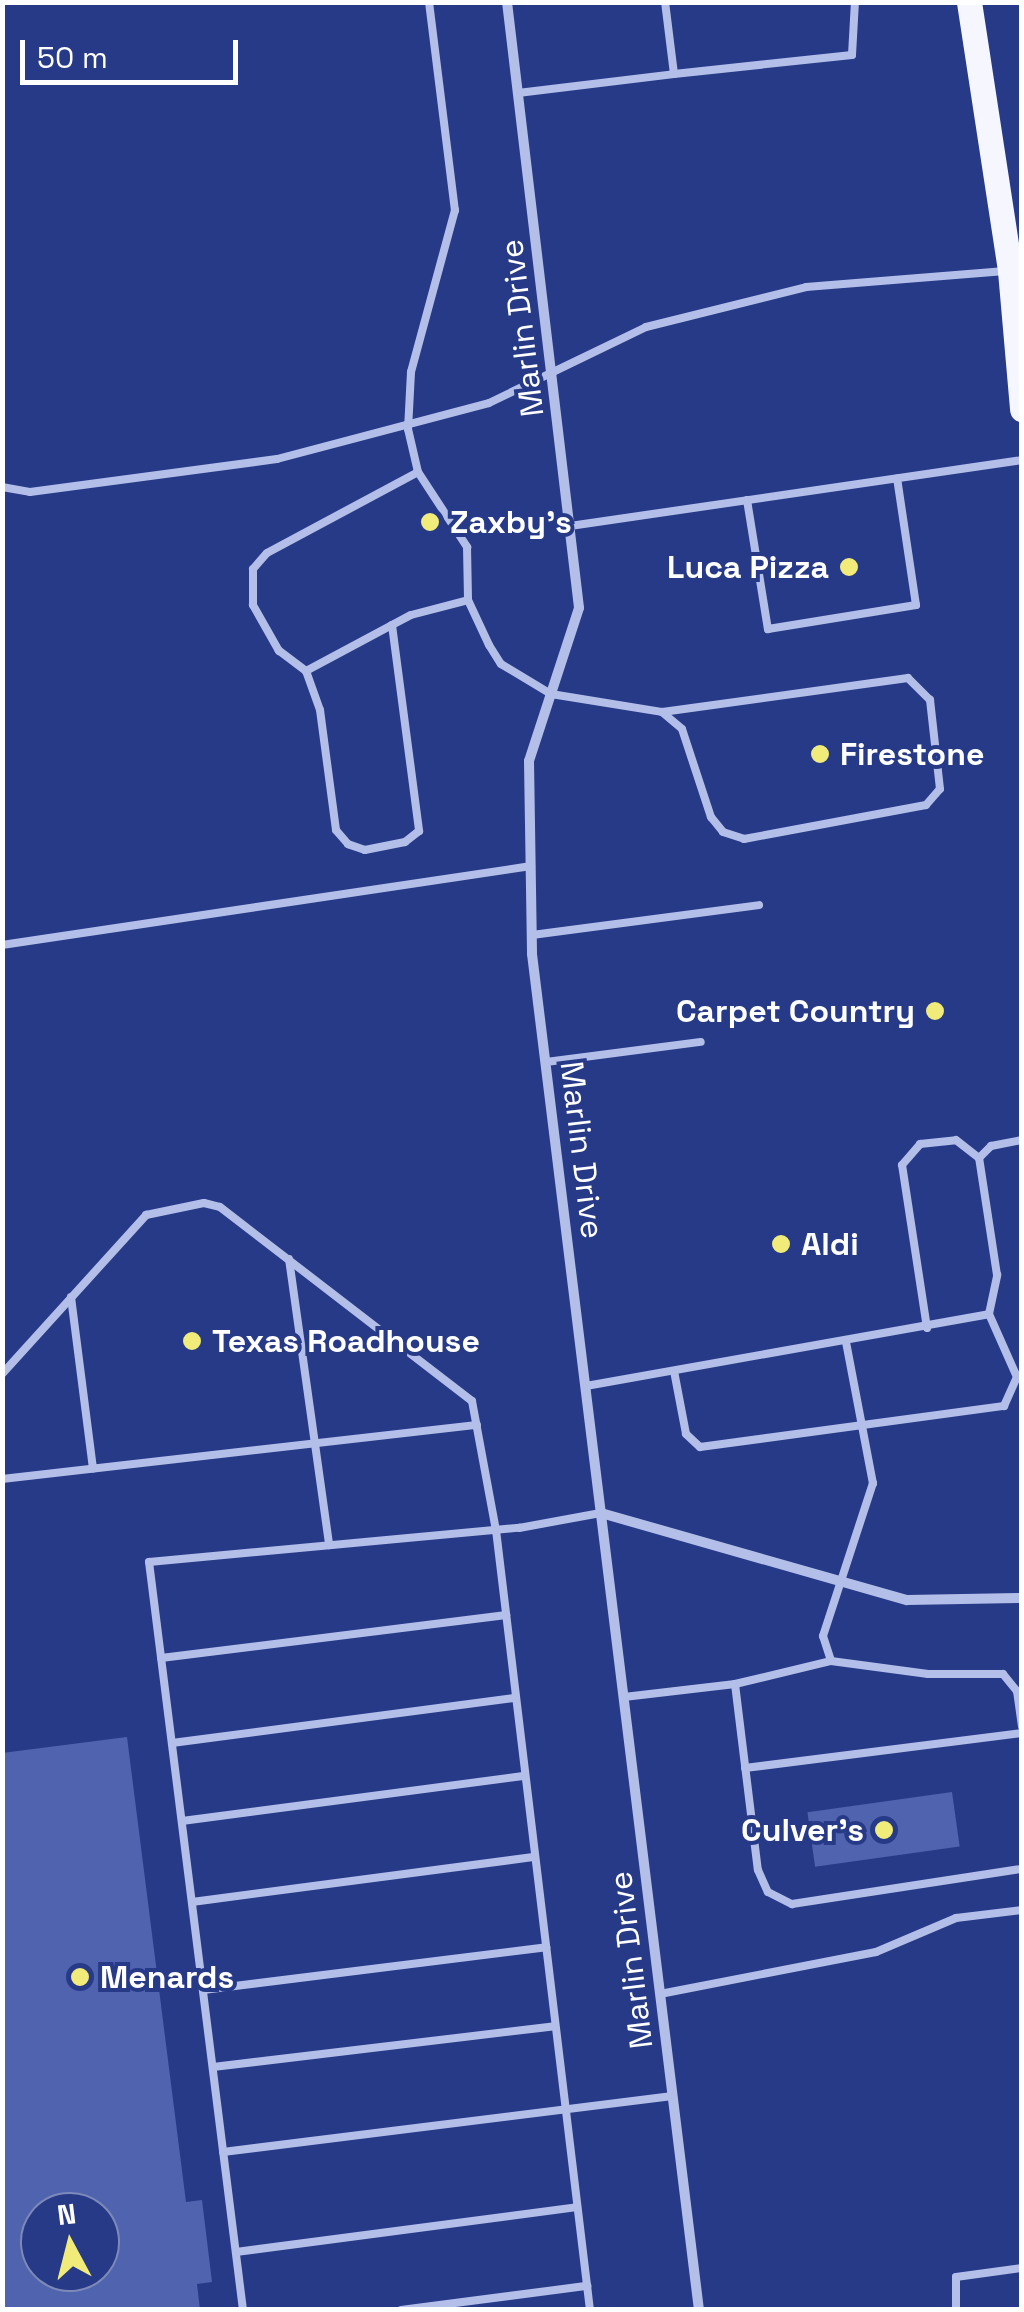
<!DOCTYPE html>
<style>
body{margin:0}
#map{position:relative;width:1024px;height:2312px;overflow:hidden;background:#273a88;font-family:"Space Grotesk",sans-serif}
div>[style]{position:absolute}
.building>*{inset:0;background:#5063af;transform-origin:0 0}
.lane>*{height:8px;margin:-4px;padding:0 4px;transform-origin:4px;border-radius:4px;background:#b3bfe9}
.street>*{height:10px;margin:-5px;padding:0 5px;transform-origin:5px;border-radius:5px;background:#b3bfe9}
.primary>*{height:25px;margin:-12.5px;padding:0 12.5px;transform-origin:12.5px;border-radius:12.5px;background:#f6f7fe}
.dots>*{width:28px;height:28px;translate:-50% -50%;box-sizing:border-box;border:5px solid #273a88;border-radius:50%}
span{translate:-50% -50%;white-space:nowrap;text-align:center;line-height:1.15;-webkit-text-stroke:8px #273a88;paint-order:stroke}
.street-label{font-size:32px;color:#fff}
.poi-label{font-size:32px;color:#fff;font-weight:700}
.left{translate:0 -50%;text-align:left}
.right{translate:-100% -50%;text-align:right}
.frame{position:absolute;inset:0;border:5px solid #fff;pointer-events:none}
.north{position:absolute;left:20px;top:2192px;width:100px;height:100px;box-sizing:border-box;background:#273a88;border:2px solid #7d89b8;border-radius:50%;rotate:353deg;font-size:28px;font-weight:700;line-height:40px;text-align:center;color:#fff}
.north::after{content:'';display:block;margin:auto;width:35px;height:45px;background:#f1eb79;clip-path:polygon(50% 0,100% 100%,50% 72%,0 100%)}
.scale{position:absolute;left:20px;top:40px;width:218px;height:45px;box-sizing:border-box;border:5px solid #fff;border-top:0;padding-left:12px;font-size:30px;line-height:35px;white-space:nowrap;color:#fff;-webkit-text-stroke:8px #273a88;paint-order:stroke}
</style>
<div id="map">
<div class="building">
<i style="clip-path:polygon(evenodd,127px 1737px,186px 2202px,202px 2200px,212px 2282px,197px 2284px,200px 2310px,2px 2310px,2px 1753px,127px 1737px,40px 2212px,100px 2212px,100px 2272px,40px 2272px,40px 2212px)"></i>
<i style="left:952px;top:1792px;width:55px;height:146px;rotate:82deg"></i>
</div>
<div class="lane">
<i style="left:429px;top:2px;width:210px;rotate:82.9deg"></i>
<i style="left:455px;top:210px;width:168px;rotate:105.2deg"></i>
<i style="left:411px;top:372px;width:57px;rotate:93deg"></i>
<i style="left:408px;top:429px;width:44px;rotate:76.9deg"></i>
<i style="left:418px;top:472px;width:90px;rotate:56.8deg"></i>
<i style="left:467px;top:547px;width:53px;rotate:88.9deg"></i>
<i style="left:468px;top:600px;width:50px;rotate:65deg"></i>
<i style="left:489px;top:645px;width:22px;rotate:58deg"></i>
<i style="left:501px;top:664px;width:58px;rotate:31deg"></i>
<i style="left:551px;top:694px;width:112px;rotate:9.2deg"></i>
<i style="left:662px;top:712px;width:26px;rotate:40deg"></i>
<i style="left:682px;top:729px;width:93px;rotate:71.8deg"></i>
<i style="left:711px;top:817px;width:19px;rotate:51deg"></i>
<i style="left:723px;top:832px;width:22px;rotate:18deg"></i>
<i style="left:744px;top:839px;width:185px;rotate:-10.6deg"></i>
<i style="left:926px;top:805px;width:21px;rotate:-49deg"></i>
<i style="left:940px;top:789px;width:90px;rotate:-96.4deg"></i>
<i style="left:930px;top:700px;width:31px;rotate:-135deg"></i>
<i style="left:908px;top:678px;width:248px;rotate:172.1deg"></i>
<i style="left:674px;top:74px;width:179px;rotate:-6.1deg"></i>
<i style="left:852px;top:55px;width:53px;rotate:-86.8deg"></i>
<i style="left:518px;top:93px;width:157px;rotate:-6.9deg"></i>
<i style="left:674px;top:74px;width:73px;rotate:-97.1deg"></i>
<i style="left:2px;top:487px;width:28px;rotate:10deg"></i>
<i style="left:30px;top:492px;width:249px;rotate:-7.6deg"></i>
<i style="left:277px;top:459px;width:219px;rotate:-14.8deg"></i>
<i style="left:489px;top:403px;width:174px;rotate:-25.8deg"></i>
<i style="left:646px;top:327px;width:165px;rotate:-14deg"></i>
<i style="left:806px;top:287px;width:200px;rotate:-4.6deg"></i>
<i style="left:747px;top:500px;width:131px;rotate:80.8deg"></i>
<i style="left:768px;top:629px;width:150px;rotate:-9.2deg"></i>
<i style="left:916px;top:605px;width:128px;rotate:-98.5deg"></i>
<i style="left:570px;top:526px;width:457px;rotate:-8.3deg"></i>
<i style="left:392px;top:625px;width:208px;rotate:82.5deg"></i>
<i style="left:419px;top:831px;width:18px;rotate:142deg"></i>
<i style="left:405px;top:842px;width:41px;rotate:168.7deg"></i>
<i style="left:365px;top:850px;width:18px;rotate:-161deg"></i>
<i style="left:348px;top:844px;width:18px;rotate:-131deg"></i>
<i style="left:336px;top:830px;width:121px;rotate:-97.6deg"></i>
<i style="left:320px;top:710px;width:41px;rotate:-109.7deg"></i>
<i style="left:306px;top:671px;width:98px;rotate:-28.1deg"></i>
<i style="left:392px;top:625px;width:21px;rotate:-28deg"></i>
<i style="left:411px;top:615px;width:59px;rotate:-14.7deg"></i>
<i style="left:306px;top:671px;width:34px;rotate:-143deg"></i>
<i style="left:279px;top:651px;width:53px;rotate:-119.5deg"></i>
<i style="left:253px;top:605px;width:36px;rotate:-90deg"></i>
<i style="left:253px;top:569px;width:21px;rotate:-49deg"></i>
<i style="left:267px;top:553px;width:171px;rotate:-28.2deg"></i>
<i style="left:532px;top:935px;width:229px;rotate:-7.5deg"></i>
<i style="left:2px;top:945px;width:535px;rotate:-8.49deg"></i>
<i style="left:546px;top:1062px;width:156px;rotate:-7.4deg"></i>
<i style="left:289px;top:1259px;width:289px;rotate:82deg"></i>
<i style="left:71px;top:1297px;width:173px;rotate:82.7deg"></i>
<i style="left:927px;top:1328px;width:165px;rotate:-98.7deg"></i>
<i style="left:902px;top:1165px;width:28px;rotate:-49deg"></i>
<i style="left:920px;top:1144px;width:36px;rotate:-6deg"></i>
<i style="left:956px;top:1140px;width:29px;rotate:38deg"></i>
<i style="left:846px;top:1342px;width:144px;rotate:79.2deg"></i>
<i style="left:873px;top:1483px;width:161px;rotate:108.1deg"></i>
<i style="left:823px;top:1636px;width:26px;rotate:72deg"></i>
<i style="left:831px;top:1661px;width:98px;rotate:7.6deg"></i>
<i style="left:928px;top:1674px;width:75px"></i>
<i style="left:1003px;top:1674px;width:22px;rotate:51deg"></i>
<i style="left:1017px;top:1691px;width:36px;rotate:82deg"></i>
<i style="left:674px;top:1371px;width:64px;rotate:79.2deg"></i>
<i style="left:686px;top:1434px;width:19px;rotate:43deg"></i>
<i style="left:700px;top:1447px;width:307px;rotate:-7.7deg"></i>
<i style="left:1004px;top:1406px;width:32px;rotate:-66deg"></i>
<i style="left:1017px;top:1377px;width:69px;rotate:-114deg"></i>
<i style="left:2px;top:1374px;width:215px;rotate:-47.8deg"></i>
<i style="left:146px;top:1215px;width:59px;rotate:-11.7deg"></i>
<i style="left:204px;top:1203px;width:16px;rotate:14deg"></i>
<i style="left:220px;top:1207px;width:318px;rotate:37.6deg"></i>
<i style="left:472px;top:1401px;width:131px;rotate:79.5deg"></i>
<i style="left:496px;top:1530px;width:786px;rotate:83.13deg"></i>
<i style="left:586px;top:1386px;width:409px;rotate:-10.1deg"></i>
<i style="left:989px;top:1314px;width:40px;rotate:-78deg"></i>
<i style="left:997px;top:1275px;width:118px;rotate:-98.7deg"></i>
<i style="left:979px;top:1158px;width:17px;rotate:-45deg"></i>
<i style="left:991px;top:1146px;width:32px;rotate:-11deg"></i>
<i style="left:2px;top:1479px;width:478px;rotate:-6.5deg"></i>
<i style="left:161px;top:1658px;width:348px;rotate:-7.1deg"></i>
<i style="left:735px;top:1684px;width:187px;rotate:83deg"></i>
<i style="left:758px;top:1870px;width:24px;rotate:66deg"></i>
<i style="left:768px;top:1892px;width:27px;rotate:27deg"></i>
<i style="left:792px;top:1904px;width:233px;rotate:-8.7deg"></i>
<i style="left:624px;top:1697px;width:112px;rotate:-6.7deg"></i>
<i style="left:735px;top:1684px;width:99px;rotate:-13.5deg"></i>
<i style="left:172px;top:1743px;width:347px;rotate:-7.5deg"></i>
<i style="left:745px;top:1768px;width:279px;rotate:-7.2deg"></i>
<i style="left:182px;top:1821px;width:346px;rotate:-7.5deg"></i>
<i style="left:192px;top:1902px;width:346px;rotate:-7.5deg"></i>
<i style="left:203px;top:1990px;width:346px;rotate:-7.1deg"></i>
<i style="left:660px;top:1994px;width:220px;rotate:-11deg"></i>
<i style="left:876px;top:1952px;width:87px;rotate:-23deg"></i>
<i style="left:956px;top:1918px;width:66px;rotate:-6.9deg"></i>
<i style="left:213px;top:2067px;width:344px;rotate:-6.8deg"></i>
<i style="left:223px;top:2152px;width:453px;rotate:-7.1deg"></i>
<i style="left:236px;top:2252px;width:344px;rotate:-7.5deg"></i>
<i style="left:243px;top:2310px;width:754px;rotate:-97.16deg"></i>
<i style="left:149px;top:1562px;width:372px;rotate:-5.3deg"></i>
<i style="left:519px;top:1528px;width:83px;rotate:-10.4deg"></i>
<i style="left:401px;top:2310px;width:188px;rotate:-7.4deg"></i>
<i style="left:956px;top:2310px;width:33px;rotate:-90deg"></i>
<i style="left:956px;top:2277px;width:67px;rotate:-7.8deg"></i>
</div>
<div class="street">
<i style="left:507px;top:2px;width:610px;rotate:83.22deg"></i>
<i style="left:579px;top:608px;width:161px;rotate:108.1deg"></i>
<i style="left:529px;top:761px;width:193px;rotate:89.1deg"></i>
<i style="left:532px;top:954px;width:1366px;rotate:82.98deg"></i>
<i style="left:601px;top:1513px;width:318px;rotate:15.9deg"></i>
<i style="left:907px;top:1600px;width:115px;rotate:-1deg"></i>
</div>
<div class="primary">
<i style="left:969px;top:2px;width:272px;rotate:81.3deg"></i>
<i style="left:1010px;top:271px;width:139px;rotate:85deg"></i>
</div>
<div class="dots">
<i style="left:430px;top:522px;background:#f1eb79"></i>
<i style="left:849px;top:567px;background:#f1eb79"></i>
<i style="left:820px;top:754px;background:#f1eb79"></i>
<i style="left:935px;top:1011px;background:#f1eb79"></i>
<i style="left:781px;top:1244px;background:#f1eb79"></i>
<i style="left:192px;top:1341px;background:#f1eb79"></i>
<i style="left:884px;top:1830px;background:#f1eb79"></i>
<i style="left:80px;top:1977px;background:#f1eb79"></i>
</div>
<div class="street-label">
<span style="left:522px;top:328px;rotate:-97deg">Marlin Drive</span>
<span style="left:582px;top:1150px;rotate:83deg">Marlin Drive</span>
<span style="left:631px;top:1960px;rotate:-97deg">Marlin Drive</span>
</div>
<div class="poi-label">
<span class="left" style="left:450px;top:522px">Zaxby's</span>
<span class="right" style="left:829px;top:567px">Luca Pizza</span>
<span class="left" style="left:840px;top:754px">Firestone</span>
<span class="right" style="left:915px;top:1011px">Carpet Country</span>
<span class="left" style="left:801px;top:1244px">Aldi</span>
<span class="left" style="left:212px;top:1341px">Texas Roadhouse</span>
<span class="right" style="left:864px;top:1830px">Culver's</span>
<span class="left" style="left:100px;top:1977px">Menards</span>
</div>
<div class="frame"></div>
<div class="north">N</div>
<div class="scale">50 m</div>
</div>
